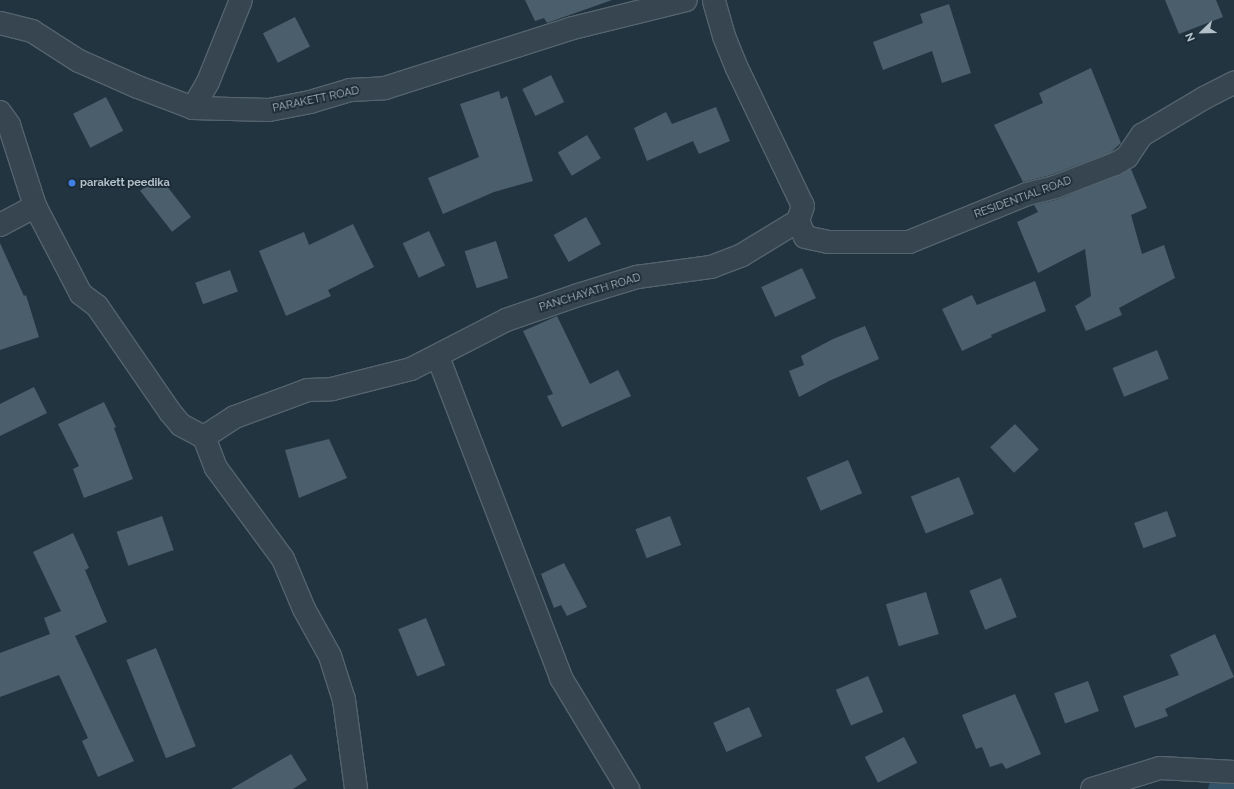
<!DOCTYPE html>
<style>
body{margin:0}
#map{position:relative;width:1234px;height:789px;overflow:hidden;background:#22343f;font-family:Raleway,sans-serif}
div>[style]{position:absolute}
.canal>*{height:25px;margin:-12.5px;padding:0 12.5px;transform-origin:12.5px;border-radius:12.5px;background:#345368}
.building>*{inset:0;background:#4a5e6b;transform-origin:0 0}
.roads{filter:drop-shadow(1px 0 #54636d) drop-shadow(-1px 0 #54636d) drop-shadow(0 1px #54636d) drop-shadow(0 -1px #54636d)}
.minor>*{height:22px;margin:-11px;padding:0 11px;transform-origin:11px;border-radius:11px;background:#36454f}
.dots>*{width:11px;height:11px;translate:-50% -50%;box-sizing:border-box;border:2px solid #1b2a34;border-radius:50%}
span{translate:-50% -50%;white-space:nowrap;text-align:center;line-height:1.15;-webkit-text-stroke:3.5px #1b2a34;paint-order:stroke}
.street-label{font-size:11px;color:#b2c0ca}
.poi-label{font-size:11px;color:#b2c0ca;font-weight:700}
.left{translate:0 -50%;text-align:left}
.north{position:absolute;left:1182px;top:12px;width:40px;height:40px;-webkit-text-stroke:3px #1b2a34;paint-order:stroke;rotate:247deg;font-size:11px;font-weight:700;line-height:16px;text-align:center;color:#b2c0ca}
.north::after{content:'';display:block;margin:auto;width:14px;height:18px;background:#b2c0ca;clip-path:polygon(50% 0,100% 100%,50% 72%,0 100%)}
</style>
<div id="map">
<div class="canal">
<i style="left:1220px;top:789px;width:14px;rotate:-8deg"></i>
</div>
<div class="building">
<i style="clip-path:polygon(525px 0,612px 0,547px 23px,544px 18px,535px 21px)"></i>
<i style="clip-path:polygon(1165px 0,1216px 0,1223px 17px,1179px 34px)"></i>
<i style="clip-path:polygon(949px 4px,971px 73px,942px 83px,932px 51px,883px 70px,873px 42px,923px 23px,920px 14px)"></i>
<i style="left:295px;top:17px;width:33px;height:36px;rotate:63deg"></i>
<i style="clip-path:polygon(1091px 68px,1121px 143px,1110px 153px,1051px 175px,1023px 182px,994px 125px,1043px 103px,1039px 93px)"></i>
<i style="left:551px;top:75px;width:30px;height:32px;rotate:64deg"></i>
<i style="clip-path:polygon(499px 91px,501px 99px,507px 96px,533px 181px,494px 192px,443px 214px,428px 178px,479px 157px,460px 104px)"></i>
<i style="left:106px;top:97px;width:38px;height:37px;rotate:63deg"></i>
<i style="clip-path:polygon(716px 107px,730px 141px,699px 154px,693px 141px,647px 161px,634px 128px,666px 112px,672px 124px)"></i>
<i style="left:587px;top:135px;width:27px;height:34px;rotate:59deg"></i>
<i style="clip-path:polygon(1131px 169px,1147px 208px,1131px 215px,1142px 254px,1164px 245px,1175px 278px,1119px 308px,1122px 315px,1086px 331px,1075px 306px,1091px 296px,1085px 249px,1038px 273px,1017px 222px,1038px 212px,1034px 205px,1059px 199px)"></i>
<i style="left:159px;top:176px;width:52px;height:24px;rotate:52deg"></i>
<i style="left:586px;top:217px;width:31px;height:37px;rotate:61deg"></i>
<i style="clip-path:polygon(353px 224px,374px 267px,328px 290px,331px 296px,286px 316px,259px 251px,304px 232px,309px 245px)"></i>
<i style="left:429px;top:231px;width:38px;height:29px;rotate:65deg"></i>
<i style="left:496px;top:241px;width:39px;height:33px;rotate:72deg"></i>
<i style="clip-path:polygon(0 243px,24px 296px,26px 295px,39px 337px,0 350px)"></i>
<i style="left:802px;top:268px;width:33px;height:45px;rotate:65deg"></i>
<i style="left:230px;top:270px;width:23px;height:37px;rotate:70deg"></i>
<i style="clip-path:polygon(1035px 281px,1046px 311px,991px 335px,992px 337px,962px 351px,942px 309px,972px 295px,977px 305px)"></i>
<i style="clip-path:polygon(557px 316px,590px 384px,618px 370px,631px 396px,562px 427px,547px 396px,553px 394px,523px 331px)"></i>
<i style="clip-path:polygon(865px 326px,879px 359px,829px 381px,799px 397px,789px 371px,804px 365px,801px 356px,833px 339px)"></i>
<i style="left:1157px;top:350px;width:31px;height:48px;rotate:68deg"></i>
<i style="clip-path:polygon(34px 387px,47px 413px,0 436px,0 404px)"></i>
<i style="clip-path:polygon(104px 402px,116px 427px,114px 428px,133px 479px,84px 498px,73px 469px,79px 466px,58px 424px)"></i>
<i style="left:1015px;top:424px;width:35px;height:34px;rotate:47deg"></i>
<i style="clip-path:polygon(329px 439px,347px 478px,299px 498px,285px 450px)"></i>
<i style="left:848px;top:460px;width:36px;height:45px;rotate:67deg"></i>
<i style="left:959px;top:477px;width:40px;height:52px;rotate:68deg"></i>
<i style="left:1167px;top:511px;width:27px;height:35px;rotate:70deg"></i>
<i style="left:162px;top:516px;width:36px;height:48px;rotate:71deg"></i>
<i style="left:670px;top:516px;width:31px;height:37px;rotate:69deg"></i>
<i style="clip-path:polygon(73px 533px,89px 568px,85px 570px,107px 622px,75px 636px,134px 761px,98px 777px,82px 741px,88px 738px,59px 675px,0 697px,0 653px,50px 634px,44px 618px,61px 611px,33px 552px)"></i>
<i style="clip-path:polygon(564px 563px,587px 607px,567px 616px,561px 605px,554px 608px,541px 574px)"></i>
<i style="left:1001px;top:578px;width:42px;height:34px;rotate:68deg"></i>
<i style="left:926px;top:592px;width:44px;height:42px;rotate:73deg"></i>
<i style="left:426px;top:618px;width:51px;height:30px;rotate:68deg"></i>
<i style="clip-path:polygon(1215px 634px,1234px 677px,1165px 709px,1168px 716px,1135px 728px,1123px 696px,1179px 675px,1170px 655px)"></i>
<i style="left:156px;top:648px;width:106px;height:32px;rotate:68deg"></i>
<i style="left:868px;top:676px;width:39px;height:35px;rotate:67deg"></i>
<i style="left:1088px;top:681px;width:32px;height:36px;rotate:70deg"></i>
<i style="clip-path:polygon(1015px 694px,1041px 754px,1006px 769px,1002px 763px,990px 767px,982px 747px,976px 749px,962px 715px)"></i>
<i style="left:749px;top:707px;width:32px;height:39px;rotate:66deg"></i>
<i style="left:904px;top:737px;width:29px;height:44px;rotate:63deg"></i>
<i style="clip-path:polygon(291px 754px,307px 780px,293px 789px,231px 789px)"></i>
</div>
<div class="roads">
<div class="minor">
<i style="left:0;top:23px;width:33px;rotate:14deg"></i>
<i style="left:32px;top:31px;width:56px;rotate:32.6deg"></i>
<i style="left:79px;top:61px;width:64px;rotate:23.8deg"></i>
<i style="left:138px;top:87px;width:59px;rotate:20.9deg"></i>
<i style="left:193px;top:108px;width:76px;rotate:1.5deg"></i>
<i style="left:269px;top:110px;width:42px;rotate:-11deg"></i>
<i style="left:310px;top:102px;width:42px;rotate:-16.7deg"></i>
<i style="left:350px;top:90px;width:35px;rotate:-3deg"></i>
<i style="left:385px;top:88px;width:197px;rotate:-17.7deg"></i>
<i style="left:573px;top:28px;width:116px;rotate:-13.9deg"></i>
<i style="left:193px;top:108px;width:30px;rotate:-60deg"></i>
<i style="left:208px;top:82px;width:88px;rotate:-68.1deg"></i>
<i style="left:0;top:112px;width:16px;rotate:55deg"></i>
<i style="left:9px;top:125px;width:85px;rotate:72.2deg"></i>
<i style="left:35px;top:206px;width:99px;rotate:62.4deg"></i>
<i style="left:81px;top:294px;width:20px;rotate:37deg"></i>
<i style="left:97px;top:306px;width:129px;rotate:55.4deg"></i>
<i style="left:170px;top:412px;width:17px;rotate:50deg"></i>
<i style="left:181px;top:425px;width:26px;rotate:28deg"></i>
<i style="left:204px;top:437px;width:33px;rotate:69deg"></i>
<i style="left:216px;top:468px;width:113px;rotate:53.6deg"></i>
<i style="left:283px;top:559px;width:54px;rotate:67.2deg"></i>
<i style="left:304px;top:609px;width:54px;rotate:61deg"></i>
<i style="left:330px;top:656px;width:46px;rotate:72.3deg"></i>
<i style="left:344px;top:700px;width:90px;rotate:82.3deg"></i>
<i style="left:798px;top:221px;width:17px;rotate:66deg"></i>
<i style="left:805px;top:237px;width:24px;rotate:12deg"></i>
<i style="left:828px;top:242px;width:81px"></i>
<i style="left:909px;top:242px;width:127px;rotate:-22.1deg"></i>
<i style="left:1027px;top:194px;width:29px;rotate:-14deg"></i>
<i style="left:1055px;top:187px;width:64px;rotate:-21deg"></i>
<i style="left:1115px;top:164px;width:14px;rotate:-30deg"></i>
<i style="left:1127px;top:157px;width:27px;rotate:-56deg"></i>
<i style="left:1142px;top:135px;width:72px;rotate:-30.8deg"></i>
<i style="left:1204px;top:98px;width:34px;rotate:-27deg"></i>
<i style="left:0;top:225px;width:40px;rotate:-28deg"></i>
<i style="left:438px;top:357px;width:344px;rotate:69deg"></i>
<i style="left:561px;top:678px;width:130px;rotate:58.9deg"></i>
<i style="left:204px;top:437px;width:37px;rotate:-33deg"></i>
<i style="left:235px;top:417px;width:78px;rotate:-20.3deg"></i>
<i style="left:308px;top:390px;width:24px;rotate:-2deg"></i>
<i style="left:332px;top:389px;width:81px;rotate:-14.2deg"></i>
<i style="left:411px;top:369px;width:107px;rotate:-27.3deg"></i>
<i style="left:506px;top:320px;width:76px;rotate:-19.1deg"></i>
<i style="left:578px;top:295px;width:62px;rotate:-17deg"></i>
<i style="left:637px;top:277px;width:75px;rotate:-7.7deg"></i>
<i style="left:711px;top:267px;width:33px;rotate:-21deg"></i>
<i style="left:742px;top:255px;width:66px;rotate:-31.3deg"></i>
<i style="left:798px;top:221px;width:16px;rotate:-72deg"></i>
<i style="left:803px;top:206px;width:155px;rotate:-115.6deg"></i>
<i style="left:736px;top:66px;width:32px;rotate:-112deg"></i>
<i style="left:724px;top:36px;width:37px;rotate:-106deg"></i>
<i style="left:1092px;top:789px;width:71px;rotate:-17.2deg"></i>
<i style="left:1160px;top:768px;width:74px;rotate:3.1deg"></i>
</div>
</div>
<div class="dots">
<i style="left:72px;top:183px;background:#3f7fe0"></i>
</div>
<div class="street-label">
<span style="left:316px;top:100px;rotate:-12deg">PARAKETT ROAD</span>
<span style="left:1023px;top:198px;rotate:-20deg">RESIDENTIAL ROAD</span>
<span style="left:590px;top:293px;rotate:-17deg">PANCHAYATH ROAD</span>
</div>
<div class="poi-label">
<span class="left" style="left:80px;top:183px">parakett peedika</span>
</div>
<div class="north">N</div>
</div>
